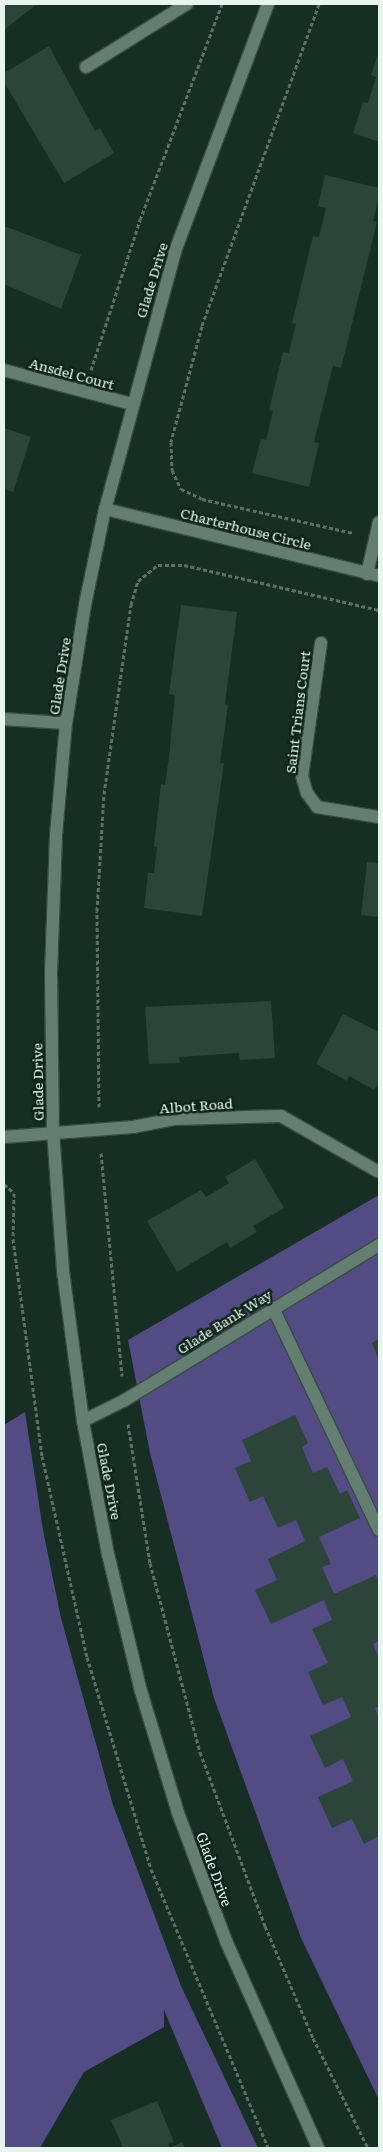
<!DOCTYPE html>
<style>
body{margin:0}
#map{position:relative;width:383px;height:2152px;overflow:hidden;background:#172e25;font-family:Literata,serif}
div>[style]{position:absolute}
.forest>*{inset:0;background:#534b84}
.building>*{inset:0;background:#2c443a}
.path>*{height:3px;margin-top:-1.5px;transform-origin:0;background:repeating-linear-gradient(90deg,#5a6f66 0 4px,transparent 0 6.5px)}
.roads{filter:drop-shadow(1px 0 #384c44) drop-shadow(-1px 0 #384c44) drop-shadow(0 1px #384c44) drop-shadow(0 -1px #384c44)}
.minor>*{height:12px;margin:-6px;padding:0 6px;transform-origin:6px;border-radius:6px;background:#647e72}
.tertiary>*{height:12px;margin:-6px;padding:0 6px;transform-origin:6px;border-radius:6px;background:#647e72}
span{translate:-50% -50%;white-space:nowrap;text-align:center;line-height:1.15;-webkit-text-stroke:5px #0d241b;paint-order:stroke}
.street-label{font-size:14px;color:#e6f5ee}
.frame{position:absolute;inset:0;border:5px solid #e6f5ee;pointer-events:none}
</style>
<div id="map">
<div class="forest">
<i style="clip-path:polygon(379px 1195px,379px 2100px,301px 1938px,214px 1698px,150px 1453px,128px 1340px)"></i>
<i style="clip-path:polygon(25px 1412px,43px 1530px,61px 1618px,113px 1805px,181px 1986px,258px 2148px,222px 2148px,164px 2010px,164px 2027px,84px 2072px,40px 2148px,4px 2148px,4px 1425px)"></i>
</div>
<div class="building">
<i style="clip-path:polygon(4px 4px,37px 4px,4px 30px)"></i>
<i style="clip-path:polygon(49px 46px,95px 131px,100px 128px,114px 153px,64px 183px,4px 82px,4px 73px)"></i>
<i style="clip-path:polygon(379px 52px,379px 142px,353px 133px,363px 102px,368px 103px,376px 77px,371px 75px)"></i>
<i style="clip-path:polygon(325px 175px,379px 188px,379px 196px,373px 221px,377px 222px,341px 368px,333px 366px,314px 442px,319px 443px,309px 487px,252px 473px,261px 439px,266px 440px,273px 411px,269px 410px,283px 352px,289px 353px,296px 324px,292px 323px,313px 236px,319px 237px,326px 208px,318px 206px)"></i>
<i style="clip-path:polygon(4px 226px,81px 255px,61px 309px,4px 284px)"></i>
<i style="clip-path:polygon(4px 428px,31px 437px,13px 492px,4px 489px)"></i>
<i style="clip-path:polygon(181px 605px,237px 612px,225px 704px,228px 705px,220px 763px,224px 763px,202px 916px,144px 908px,148px 873px,154px 873px,157px 847px,154px 846px,161px 784px,165px 785px,169px 757px,175px 695px,169px 694px)"></i>
<i style="clip-path:polygon(367px 862px,379px 863px,379px 917px,361px 915px)"></i>
<i style="clip-path:polygon(271px 1001px,275px 1058px,240px 1060px,239px 1053px,179px 1057px,180px 1063px,149px 1064px,145px 1007px)"></i>
<i style="clip-path:polygon(343px 1014px,379px 1032px,379px 1088px,376px 1086px,374px 1090px,349px 1076px,347px 1081px,316px 1064px)"></i>
<i style="clip-path:polygon(255px 1159px,284px 1208px,253px 1226px,257px 1232px,230px 1248px,227px 1242px,177px 1272px,147px 1221px,201px 1190px,206px 1197px,229px 1183px,225px 1177px)"></i>
<i style="clip-path:polygon(379px 1339px,379px 1361px,372px 1343px)"></i>
<i style="clip-path:polygon(295px 1415px,308px 1443px,302px 1447px,313px 1473px,327px 1467px,340px 1494px,347px 1490px,360px 1518px,319px 1537px,331px 1564px,322px 1567px,334px 1594px,376px 1575px,379px 1583px,379px 1641px,373px 1644px,379px 1659px,379px 1706px,375px 1708px,379px 1719px,379px 1836px,364px 1844px,352px 1819px,332px 1828px,318px 1797px,353px 1781px,343px 1759px,325px 1768px,310px 1736px,351px 1717px,342px 1697px,323px 1705px,308px 1672px,328px 1663px,312px 1629px,332px 1620px,324px 1600px,271px 1624px,255px 1590px,277px 1580px,268px 1559px,305px 1541px,296px 1520px,278px 1528px,263px 1496px,250px 1502px,235px 1468px,251px 1461px,242px 1440px)"></i>
<i style="clip-path:polygon(157px 2101px,174px 2142px,168px 2144px,170px 2148px,182px 2142px,185px 2148px,123px 2148px,111px 2120px)"></i>
</div>
<div class="path">
<i style="left:319px;top:4px;width:343px;rotate:110deg"></i>
<i style="left:202px;top:326px;width:120px;rotate:105deg"></i>
<i style="left:171px;top:442px;width:28px;rotate:88deg"></i>
<i style="left:172px;top:470px;width:21px;rotate:65deg"></i>
<i style="left:181px;top:489px;width:23px;rotate:25deg"></i>
<i style="left:202px;top:499px;width:155px;rotate:12.7deg"></i>
<i style="left:91px;top:370px;width:158px;rotate:-71.9deg"></i>
<i style="left:140px;top:220px;width:231px;rotate:-69.2deg"></i>
<i style="left:99px;top:1107px;width:196px;rotate:-90.6deg"></i>
<i style="left:97px;top:911px;width:117px;rotate:-86.6deg"></i>
<i style="left:104px;top:794px;width:191px;rotate:-81.9deg"></i>
<i style="left:131px;top:605px;width:25px;rotate:-74deg"></i>
<i style="left:138px;top:581px;width:26px;rotate:-39deg"></i>
<i style="left:158px;top:565px;width:26px"></i>
<i style="left:184px;top:565px;width:200px;rotate:13deg"></i>
<i style="left:101px;top:1153px;width:224px;rotate:84.6deg"></i>
<i style="left:4px;top:1184px;width:13px;rotate:42deg"></i>
<i style="left:14px;top:1193px;width:46px;rotate:91.2deg"></i>
<i style="left:13px;top:1239px;width:219px;rotate:82.4deg"></i>
<i style="left:42px;top:1456px;width:206px;rotate:77.4deg"></i>
<i style="left:87px;top:1657px;width:221px;rotate:73.2deg"></i>
<i style="left:151px;top:1869px;width:303px;rotate:67.2deg"></i>
<i style="left:128px;top:1424px;width:141px;rotate:81deg"></i>
<i style="left:150px;top:1563px;width:196px;rotate:75.2deg"></i>
<i style="left:200px;top:1752px;width:186px;rotate:69.5deg"></i>
<i style="left:265px;top:1926px;width:122px;rotate:66.8deg"></i>
<i style="left:313px;top:2038px;width:123px;rotate:63.4deg"></i>
</div>
<div class="roads">
<div class="minor">
<i style="left:86px;top:67px;width:119px;rotate:-32deg"></i>
<i style="left:4px;top:370px;width:132px;rotate:14.9deg"></i>
<i style="left:105px;top:509px;width:282px;rotate:13.7deg"></i>
<i style="left:367px;top:574px;width:53px;rotate:-77deg"></i>
<i style="left:321px;top:643px;width:134px;rotate:98.1deg"></i>
<i style="left:302px;top:776px;width:18px;rotate:74deg"></i>
<i style="left:307px;top:793px;width:17px;rotate:54deg"></i>
<i style="left:317px;top:807px;width:63px;rotate:9.2deg"></i>
<i style="left:4px;top:719px;width:62px;rotate:3.7deg"></i>
<i style="left:4px;top:1137px;width:129px;rotate:-4.4deg"></i>
<i style="left:133px;top:1127px;width:43px;rotate:-10.8deg"></i>
<i style="left:175px;top:1119px;width:106px;rotate:-1.6deg"></i>
<i style="left:281px;top:1116px;width:111px;rotate:29.8deg"></i>
<i style="left:273px;top:1308px;width:246px;rotate:64.5deg"></i>
<i style="left:83px;top:1421px;width:47px;rotate:-26.6deg"></i>
<i style="left:125px;top:1400px;width:298px;rotate:-31.4deg"></i>
</div>
<div class="tertiary">
<i style="left:268px;top:4px;width:265px;rotate:110.6deg"></i>
<i style="left:175px;top:252px;width:266px;rotate:105.2deg"></i>
<i style="left:105px;top:509px;width:98px;rotate:101.8deg"></i>
<i style="left:85px;top:605px;width:120px;rotate:99.1deg"></i>
<i style="left:66px;top:723px;width:113px;rotate:95.1deg"></i>
<i style="left:56px;top:836px;width:135px;rotate:92.1deg"></i>
<i style="left:51px;top:971px;width:160px;rotate:89.3deg"></i>
<i style="left:53px;top:1131px;width:140px;rotate:85.9deg"></i>
<i style="left:63px;top:1271px;width:151px;rotate:82.4deg"></i>
<i style="left:83px;top:1421px;width:135px;rotate:79.4deg"></i>
<i style="left:108px;top:1554px;width:141px;rotate:76.5deg"></i>
<i style="left:141px;top:1691px;width:127px;rotate:73.1deg"></i>
<i style="left:178px;top:1813px;width:137px;rotate:69.4deg"></i>
<i style="left:226px;top:1941px;width:227px;rotate:66deg"></i>
</div>
</div>
<div class="street-label">
<span style="left:151px;top:280px;rotate:-73deg">Glade Drive</span>
<span style="left:72px;top:373px;rotate:15deg">Ansdel Court</span>
<span style="left:246px;top:528px;rotate:14deg">Charterhouse Circle</span>
<span style="left:59px;top:676px;rotate:-81deg">Glade Drive</span>
<span style="left:297px;top:712px;rotate:-83deg">Saint Trians Court</span>
<span style="left:37px;top:1082px;rotate:-91deg">Glade Drive</span>
<span style="left:196px;top:1105px;rotate:-4deg">Albot Road</span>
<span style="left:224px;top:1321px;rotate:-32deg">Glade Bank Way</span>
<span style="left:110px;top:1481px;rotate:79deg">Glade Drive</span>
<span style="left:215px;top:1869px;rotate:70deg">Glade Drive</span>
</div>
<div class="frame"></div>
</div>
